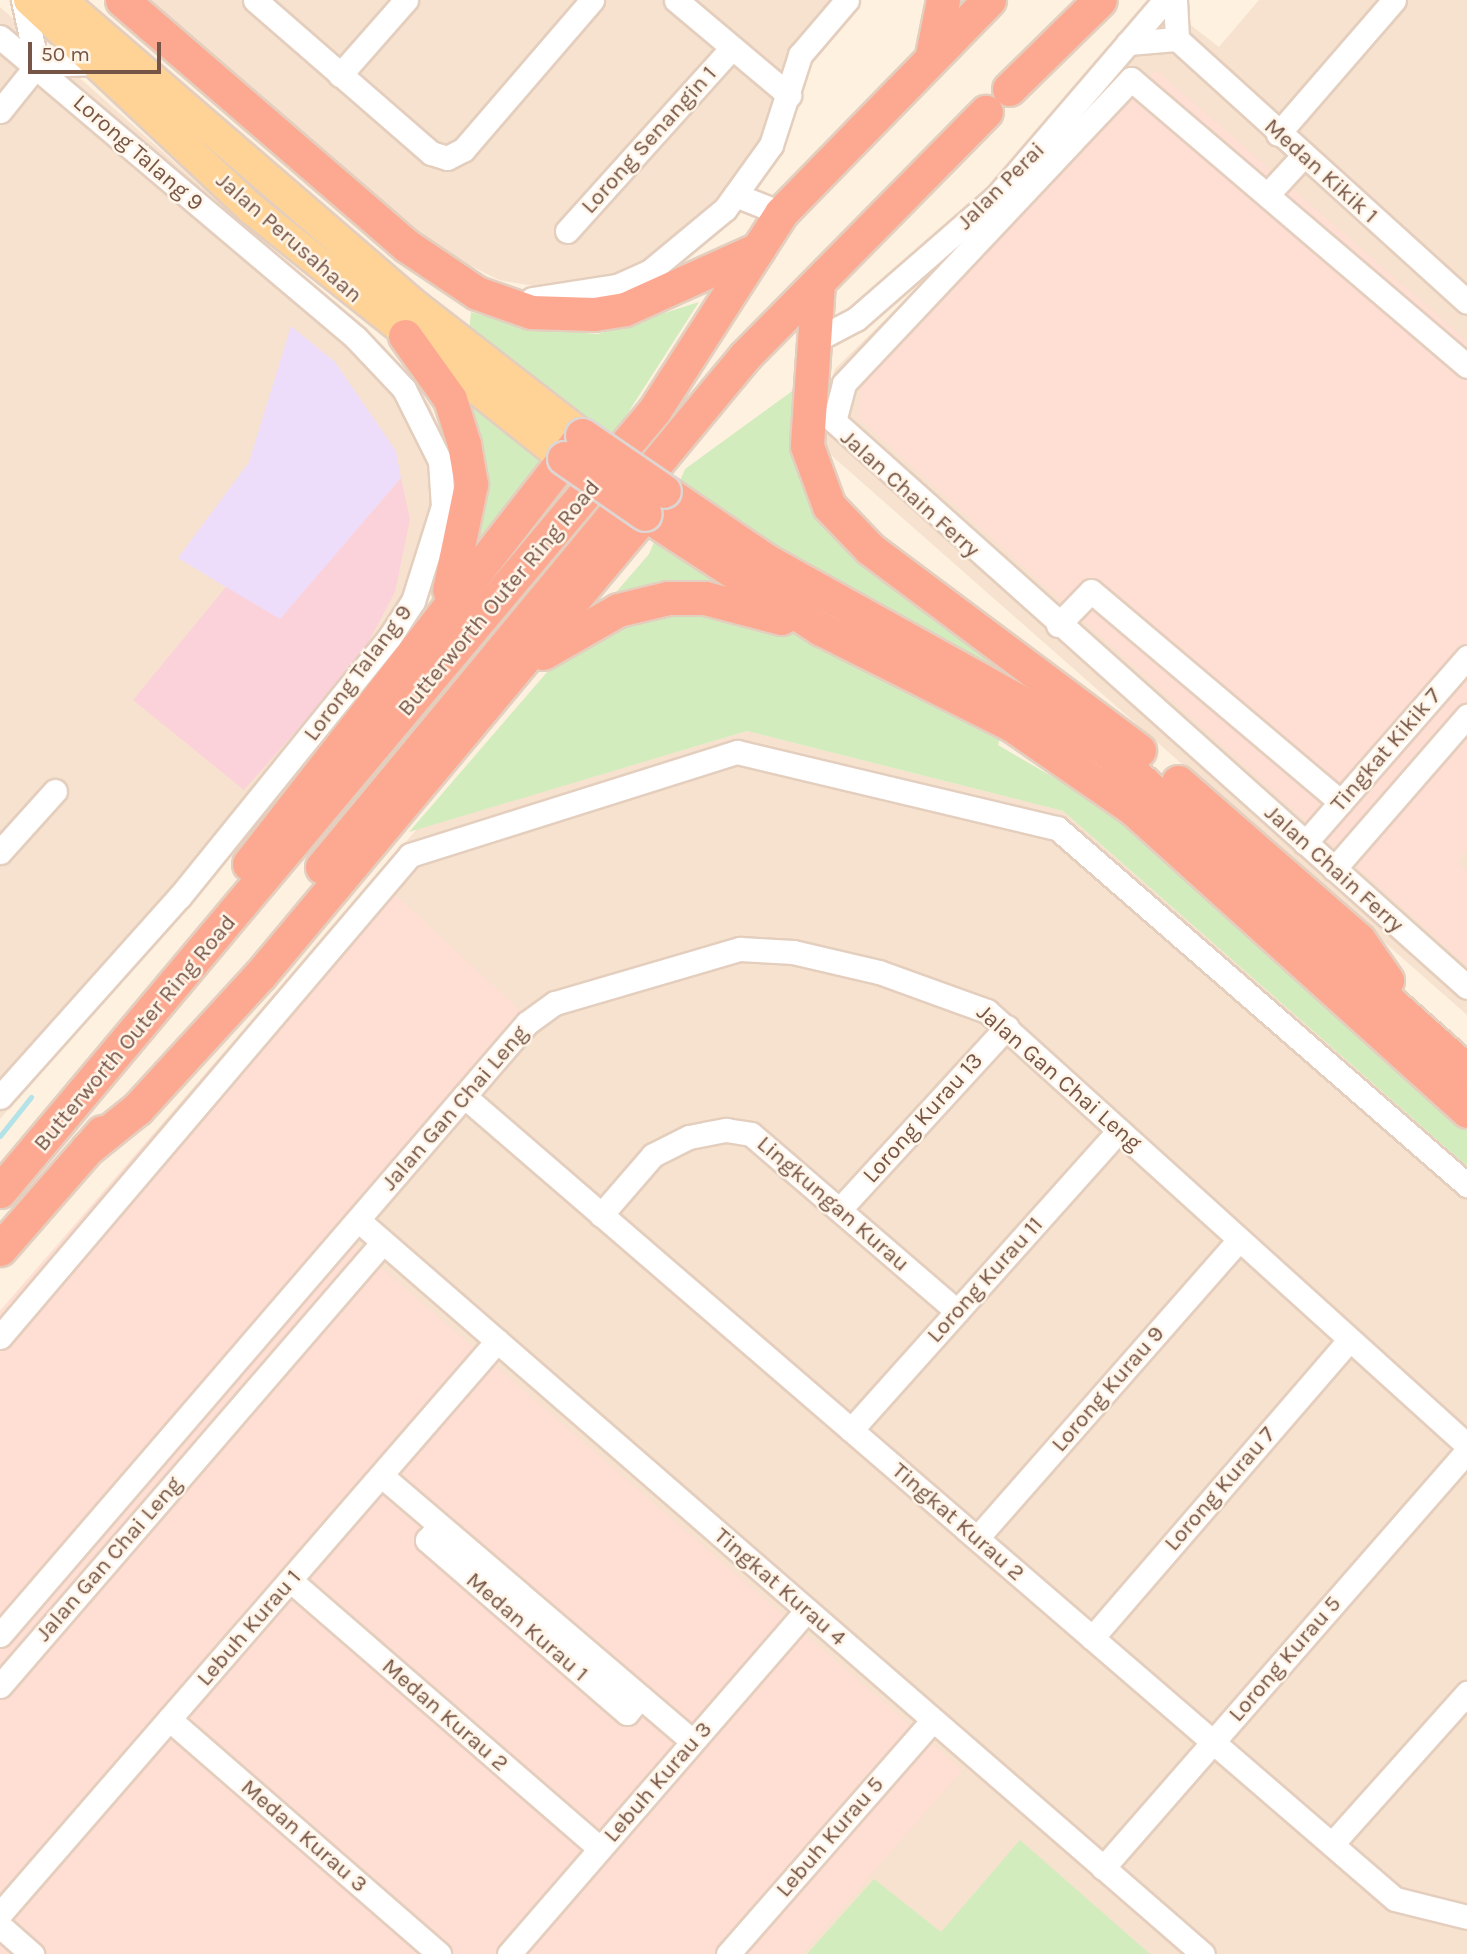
<!DOCTYPE html>
<style>
body{margin:0}
#map{position:relative;width:1467px;height:1954px;overflow:hidden;background:#fef1e0;font-family:Karla,sans-serif}
div>[style]{position:absolute}
.residential>*{inset:0;background:#f6e2ce}
.commercial>*{inset:0;background:#ffded3}
.education>*{inset:0;background:#eeddfa}
.medical>*{inset:0;background:#fcd2da}
.green>*{inset:0;background:#d3ecbe}
.stream>*{height:5px;margin:-2.5px;padding:0 2.5px;transform-origin:2.5px;border-radius:2.5px;background:#b3e3e8}
.roads{filter:drop-shadow(2px 0 #e4cebe) drop-shadow(-2px 0 #e4cebe) drop-shadow(0 2px #e4cebe) drop-shadow(0 -2px #e4cebe)}
.minor>*{height:23px;margin:-11.5px;padding:0 11.5px;transform-origin:11.5px;border-radius:11.5px;background:#fff}
.major>*{height:30px;margin:-15px;padding:0 15px;transform-origin:15px;border-radius:15px;background:#ffd396}
.highway>*{height:33px;margin:-16.5px;padding:0 16.5px;transform-origin:16.5px;border-radius:16.5px;background:#fda992}
.bridges{filter:drop-shadow(2px 0 #ded6d3) drop-shadow(-2px 0 #ded6d3) drop-shadow(0 2px #ded6d3) drop-shadow(0 -2px #ded6d3)}
.highway-bridge>*{height:33px;margin:-16.5px;padding:0 16.5px;transform-origin:16.5px;border-radius:16.5px;background:#fda992}
span{translate:-50% -50%;white-space:nowrap;text-align:center;line-height:1.15;-webkit-text-stroke:5px #fff5e8;paint-order:stroke}
.street-label{font-size:23px;color:#765546}
.scale{position:absolute;left:28px;top:42px;width:133px;height:32px;box-sizing:border-box;border:4px solid #765546;border-top:0;padding-left:9px;font-size:21px;line-height:24px;white-space:nowrap;color:#765546;-webkit-text-stroke:5px #fff5e8;paint-order:stroke}
</style>
<div id="map">
<div class="residential">
<i style="clip-path:polygon(142px 0,836px 0,784px 66px,776px 112px,746px 166px,703px 218px,649px 262px,613px 279px,545px 288px,499px 280px,447px 254px)"></i>
<i style="clip-path:polygon(1182px 0,1188px 23px,1219px 47px,1259px 0,1467px 0,1467px 1015px,823px 448px,821px 413px,835px 369px,1017px 190px)"></i>
<i style="clip-path:polygon(0 7px,364px 331px,429px 404px,453px 460px,419px 608px,322px 746px,0 1119px)"></i>
<i style="clip-path:polygon(747px 731px,1063px 811px,1467px 1166px,1467px 1954px,0 1954px,0 1311px,417px 829px)"></i>
</div>
<div class="commercial">
<i style="clip-path:polygon(1156px 70px,1467px 341px,1467px 850px,1457px 862px,1467px 871px,1467px 966px,858px 418px,861px 378px)"></i>
<i style="clip-path:polygon(377px 878px,538px 1027px,355px 1245px,962px 1770px,802px 1954px,0 1954px,0 1311px)"></i>
</div>
<div class="education">
<i style="clip-path:polygon(291px 326px,335px 362px,396px 451px,401px 478px,280px 620px,178px 558px,249px 462px)"></i>
</div>
<div class="medical">
<i style="clip-path:polygon(401px 478px,410px 519px,395px 592px,359px 660px,244px 790px,133px 700px,226px 587px,280px 619px)"></i>
</div>
<div class="green">
<i style="clip-path:polygon(699px 302px,606px 447px,476px 557px,483px 510px,462px 402px,471px 312px,531px 329px,598px 334px)"></i>
<i style="clip-path:polygon(795px 389px,795px 462px,814px 517px,878px 576px,1017px 677px,998px 745px,1113px 812px,1467px 1128px,1467px 1166px,1063px 811px,747px 731px,409px 832px,649px 554px,685px 469px)"></i>
<i style="clip-path:polygon(1020px 1840px,1150px 1954px,807px 1954px,874px 1879px,941px 1932px)"></i>
</div>
<div class="stream">
<i style="left:0;top:1136px;width:50px;rotate:-51.5deg"></i>
</div>
<div class="roads">
<div class="minor">
<i style="left:23px;top:0;width:66px;rotate:77.8deg"></i>
<i style="left:255px;top:0;width:233px;rotate:41deg"></i>
<i style="left:431px;top:153px;width:17px;rotate:17deg"></i>
<i style="left:447px;top:158px;width:18px;rotate:-27deg"></i>
<i style="left:463px;top:150px;width:198px;rotate:-49.3deg"></i>
<i style="left:676px;top:0;width:148px;rotate:40.1deg"></i>
<i style="left:1175px;top:0;width:39px;rotate:87deg"></i>
<i style="left:1177px;top:39px;width:391px;rotate:42.2deg"></i>
<i style="left:0;top:37px;width:466px;rotate:40.2deg"></i>
<i style="left:356px;top:338px;width:70px;rotate:46.7deg"></i>
<i style="left:404px;top:389px;width:80px;rotate:63.4deg"></i>
<i style="left:440px;top:461px;width:45px;rotate:86.2deg"></i>
<i style="left:443px;top:506px;width:100px;rotate:107.5deg"></i>
<i style="left:413px;top:601px;width:44px;rotate:123deg"></i>
<i style="left:389px;top:638px;width:333px;rotate:129deg"></i>
<i style="left:179px;top:897px;width:268px;rotate:131.8deg"></i>
<i style="left:1128px;top:43px;width:49px;rotate:-4.7deg"></i>
<i style="left:37px;top:65px;width:59px;rotate:-1.9deg"></i>
<i style="left:340px;top:75px;width:100px;rotate:-48.7deg"></i>
<i style="left:0;top:111px;width:59px;rotate:-51.2deg"></i>
<i style="left:1278px;top:134px;width:177px;rotate:-49.1deg"></i>
<i style="left:1268px;top:194px;width:52px;rotate:-47.4deg"></i>
<i style="left:738px;top:196px;width:46px;rotate:21.6deg"></i>
<i style="left:567px;top:231px;width:245px;rotate:-48deg"></i>
<i style="left:532px;top:299px;width:86px;rotate:-8.7deg"></i>
<i style="left:617px;top:286px;width:36px;rotate:-24deg"></i>
<i style="left:650px;top:271px;width:97px;rotate:-39.6deg"></i>
<i style="left:725px;top:209px;width:79px;rotate:-54.3deg"></i>
<i style="left:771px;top:145px;width:95px;rotate:-72.1deg"></i>
<i style="left:800px;top:55px;width:72px;rotate:-49.5deg"></i>
<i style="left:810px;top:343px;width:52px;rotate:-27.6deg"></i>
<i style="left:856px;top:319px;width:187px;rotate:-41.1deg"></i>
<i style="left:997px;top:196px;width:258px;rotate:-49.4deg"></i>
<i style="left:1467px;top:366px;width:442px;rotate:-139.5deg"></i>
<i style="left:1131px;top:79px;width:419px;rotate:133.3deg"></i>
<i style="left:844px;top:384px;width:38px;rotate:105deg"></i>
<i style="left:834px;top:421px;width:849px;rotate:41.8deg"></i>
<i style="left:1058px;top:625px;width:47px;rotate:-45.9deg"></i>
<i style="left:1091px;top:591px;width:327px;rotate:40.2deg"></i>
<i style="left:1305px;top:843px;width:247px;rotate:-48.9deg"></i>
<i style="left:0;top:852px;width:82px;rotate:-48deg"></i>
<i style="left:1334px;top:869px;width:203px;rotate:-49deg"></i>
<i style="left:464px;top:1096px;width:1229px;rotate:40.78deg"></i>
<i style="left:1395px;top:1899px;width:74px;rotate:14deg"></i>
<i style="left:840px;top:1209px;width:247px;rotate:-47.5deg"></i>
<i style="left:601px;top:1215px;width:79px;rotate:-49.1deg"></i>
<i style="left:653px;top:1155px;width:40px;rotate:-26.6deg"></i>
<i style="left:689px;top:1137px;width:38px;rotate:-11deg"></i>
<i style="left:726px;top:1130px;width:25px;rotate:9deg"></i>
<i style="left:751px;top:1134px;width:272px;rotate:40.7deg"></i>
<i style="left:358px;top:1220px;width:1119px;rotate:40.98deg"></i>
<i style="left:0;top:1337px;width:633px;rotate:-49.61deg"></i>
<i style="left:410px;top:855px;width:343px;rotate:-17.5deg"></i>
<i style="left:737px;top:752px;width:329px;rotate:13.4deg"></i>
<i style="left:1057px;top:828px;width:544px;rotate:41.05deg"></i>
<i style="left:851px;top:1430px;width:402px;rotate:-48.2deg"></i>
<i style="left:382px;top:1476px;width:408px;rotate:40.5deg"></i>
<i style="left:440px;top:1526px;width:19px;rotate:133deg"></i>
<i style="left:427px;top:1540px;width:264px;rotate:40.9deg"></i>
<i style="left:627px;top:1713px;width:21px;rotate:-51deg"></i>
<i style="left:977px;top:1538px;width:397px;rotate:-48.7deg"></i>
<i style="left:290px;top:1580px;width:410px;rotate:40.9deg"></i>
<i style="left:0;top:1635px;width:808px;rotate:-49.27deg"></i>
<i style="left:527px;top:1023px;width:34px;rotate:-36deg"></i>
<i style="left:555px;top:1003px;width:193px;rotate:-16.3deg"></i>
<i style="left:740px;top:949px;width:53px;rotate:3.2deg"></i>
<i style="left:793px;top:952px;width:88px;rotate:13.1deg"></i>
<i style="left:879px;top:972px;width:115px;rotate:19.9deg"></i>
<i style="left:987px;top:1011px;width:647px;rotate:42.12deg"></i>
<i style="left:1092px;top:1638px;width:392px;rotate:-49.2deg"></i>
<i style="left:0;top:1686px;width:586px;rotate:-49.22deg"></i>
<i style="left:169px;top:1719px;width:358px;rotate:41deg"></i>
<i style="left:1332px;top:1844px;width:203px;rotate:-48.2deg"></i>
<i style="left:1103px;top:1868px;width:554px;rotate:-48.88deg"></i>
<i style="left:0;top:1914px;width:759px;rotate:-49.06deg"></i>
<i style="left:0;top:1926px;width:43px;rotate:41.2deg"></i>
<i style="left:509px;top:1954px;width:455px;rotate:-49.1deg"></i>
<i style="left:728px;top:1954px;width:311px;rotate:-48.8deg"></i>
</div>
<div class="major">
<i style="left:29px;top:0;width:307px;rotate:43.2deg"></i>
<i style="left:253px;top:210px;width:398px;rotate:38.6deg"></i>
<i style="left:61px;top:0;width:470px;rotate:40.8deg"></i>
<i style="left:417px;top:307px;width:209px;rotate:37.8deg"></i>
</div>
<div class="highway">
<i style="left:122px;top:0;width:376px;rotate:40.8deg"></i>
<i style="left:407px;top:246px;width:84px;rotate:33.9deg"></i>
<i style="left:477px;top:293px;width:57px;rotate:19.4deg"></i>
<i style="left:531px;top:312px;width:63px;rotate:1.8deg"></i>
<i style="left:594px;top:314px;width:31px;rotate:-9deg"></i>
<i style="left:625px;top:309px;width:146px;rotate:-24.3deg"></i>
<i style="left:932px;top:55px;width:56px;rotate:-78.7deg"></i>
<i style="left:1009px;top:89px;width:127px;rotate:-44.4deg"></i>
<i style="left:818px;top:283px;width:163px;rotate:93.9deg"></i>
<i style="left:807px;top:446px;width:64px;rotate:69.9deg"></i>
<i style="left:829px;top:506px;width:59px;rotate:46.4deg"></i>
<i style="left:870px;top:549px;width:336px;rotate:36.8deg"></i>
<i style="left:405px;top:336px;width:77px;rotate:54.5deg"></i>
<i style="left:450px;top:399px;width:47px;rotate:72.7deg"></i>
<i style="left:464px;top:444px;width:41px;rotate:80.1deg"></i>
<i style="left:471px;top:484px;width:108px;rotate:101.7deg"></i>
<i style="left:645px;top:514px;width:210px;rotate:33.2deg"></i>
<i style="left:821px;top:629px;width:214px;rotate:26.7deg"></i>
<i style="left:1012px;top:725px;width:146px;rotate:34.7deg"></i>
<i style="left:1132px;top:808px;width:452px;rotate:42.1deg"></i>
<i style="left:543px;top:653px;width:86px;rotate:-29.8deg"></i>
<i style="left:618px;top:610px;width:51px;rotate:-13.5deg"></i>
<i style="left:668px;top:598px;width:37px"></i>
<i style="left:705px;top:598px;width:79px;rotate:14.7deg"></i>
<i style="left:1178px;top:782px;width:240px;rotate:41.1deg"></i>
<i style="left:1359px;top:940px;width:49px;rotate:55deg"></i>
<i style="left:249px;top:864px;width:541px;rotate:-52.13deg"></i>
<i style="left:322px;top:867px;width:663px;rotate:-50.38deg"></i>
<i style="left:745px;top:356px;width:343px;rotate:-45.4deg"></i>
<i style="left:87px;top:1149px;width:64px;rotate:-38.7deg"></i>
<i style="left:137px;top:1109px;width:182px;rotate:-47.5deg"></i>
<i style="left:260px;top:975px;width:630px;rotate:-50.15deg"></i>
<i style="left:664px;top:491px;width:125px;rotate:34.2deg"></i>
<i style="left:767px;top:561px;width:390px;rotate:29.1deg"></i>
<i style="left:1108px;top:751px;width:481px;rotate:41.7deg"></i>
<i style="left:0;top:1191px;width:1018px;rotate:-50.02deg"></i>
<i style="left:654px;top:411px;width:235px;rotate:-57.3deg"></i>
<i style="left:781px;top:213px;width:298px;rotate:-45.7deg"></i>
<i style="left:0;top:1249px;width:155px;rotate:-48.9deg"></i>
</div>
</div>
<div class="bridges">
<div class="highway-bridge">
<i style="left:582px;top:435px;width:99px;rotate:34.3deg"></i>
<i style="left:564px;top:458px;width:98px;rotate:34.7deg"></i>
</div>
</div>
<div class="street-label">
<span style="left:649px;top:140px;rotate:-48deg">Lorong Senangin 1</span>
<span style="left:138px;top:153px;rotate:41deg">Lorong Talang 9</span>
<span style="left:1321px;top:171px;rotate:42deg">Medan Kikik 1</span>
<span style="left:1001px;top:186px;rotate:-45deg">Jalan Perai</span>
<span style="left:289px;top:238px;rotate:41deg">Jalan Perusahaan</span>
<span style="left:910px;top:494px;rotate:42deg">Jalan Chain Ferry</span>
<span style="left:499px;top:598px;rotate:-50deg">Butterworth Outer Ring Road</span>
<span style="left:358px;top:673px;rotate:-53deg">Lorong Talang 9</span>
<span style="left:1386px;top:750px;rotate:-49deg">Tingkat Kikik 7</span>
<span style="left:1334px;top:869px;rotate:42deg">Jalan Chain Ferry</span>
<span style="left:135px;top:1033px;rotate:-50deg">Butterworth Outer Ring Road</span>
<span style="left:1059px;top:1078px;rotate:41deg">Jalan Gan Chai Leng</span>
<span style="left:455px;top:1108px;rotate:-49deg">Jalan Gan Chai Leng</span>
<span style="left:923px;top:1118px;rotate:-48deg">Lorong Kurau 13</span>
<span style="left:833px;top:1204px;rotate:41deg">Lingkungan Kurau</span>
<span style="left:985px;top:1280px;rotate:-48deg">Lorong Kurau 11</span>
<span style="left:1108px;top:1389px;rotate:-49deg">Lorong Kurau 9</span>
<span style="left:1220px;top:1489px;rotate:-49deg">Lorong Kurau 7</span>
<span style="left:958px;top:1522px;rotate:41deg">Tingkat Kurau 2</span>
<span style="left:109px;top:1559px;rotate:-49deg">Jalan Gan Chai Leng</span>
<span style="left:780px;top:1587px;rotate:41deg">Tingkat Kurau 4</span>
<span style="left:527px;top:1627px;rotate:41deg">Medan Kurau 1</span>
<span style="left:249px;top:1628px;rotate:-49deg">Lebuh Kurau 1</span>
<span style="left:1285px;top:1659px;rotate:-49deg">Lorong Kurau 5</span>
<span style="left:445px;top:1715px;rotate:41deg">Medan Kurau 2</span>
<span style="left:658px;top:1782px;rotate:-49deg">Lebuh Kurau 3</span>
<span style="left:304px;top:1836px;rotate:41deg">Medan Kurau 3</span>
<span style="left:830px;top:1837px;rotate:-49deg">Lebuh Kurau 5</span>
</div>
<div class="scale">50 m</div>
</div>
